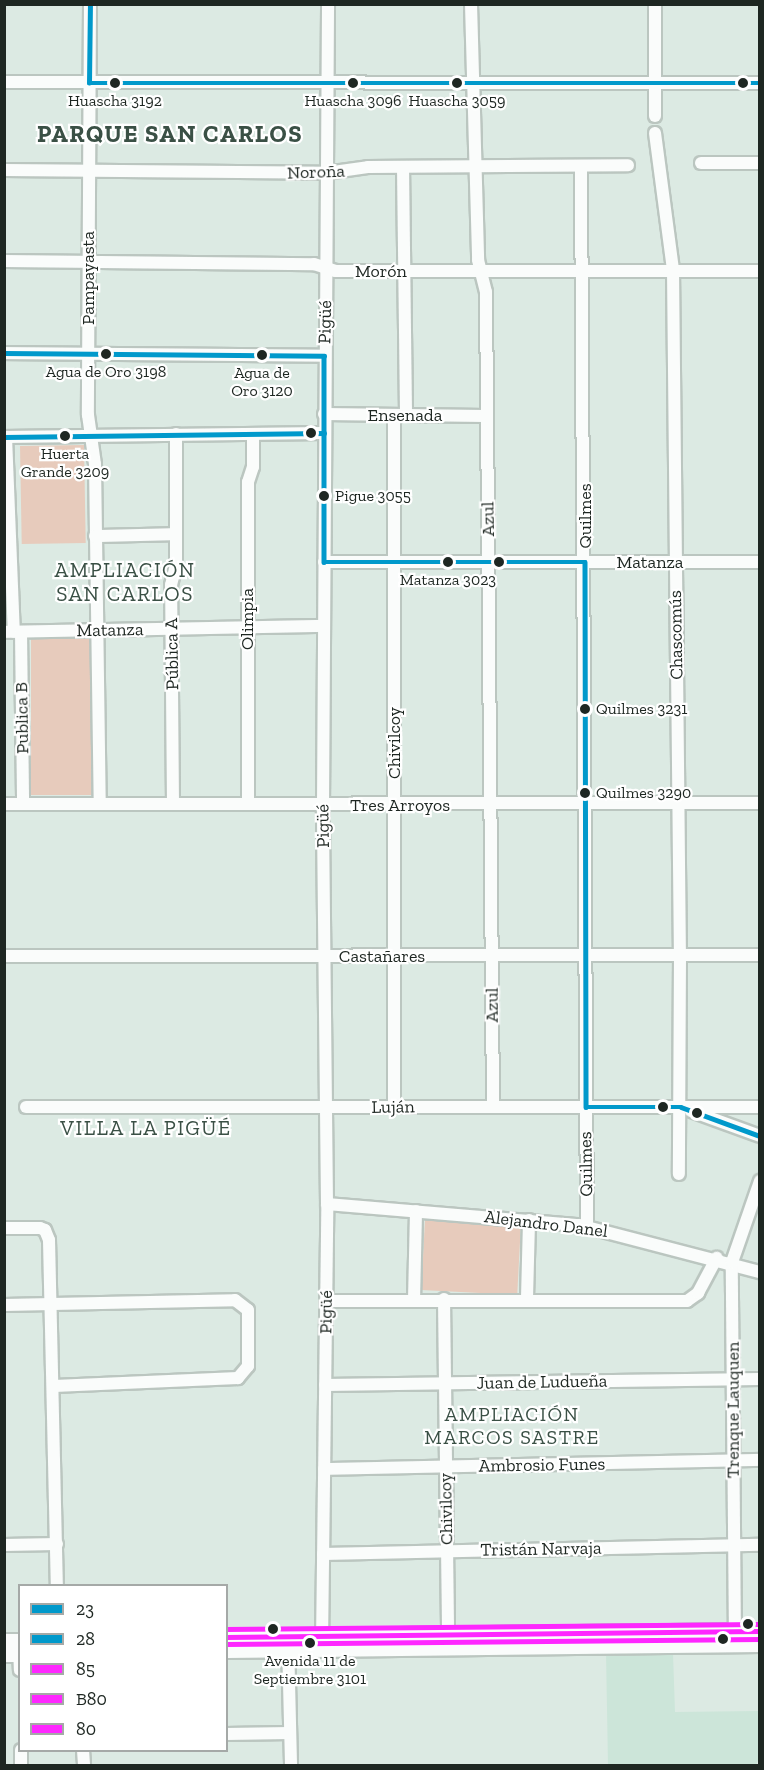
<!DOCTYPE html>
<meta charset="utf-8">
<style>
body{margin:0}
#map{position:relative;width:764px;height:1770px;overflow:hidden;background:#dceae3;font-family:"Zilla Slab",serif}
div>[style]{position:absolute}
.built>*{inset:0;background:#cce5d9}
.green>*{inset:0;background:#e7cbbc;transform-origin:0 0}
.roads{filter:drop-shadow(2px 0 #bbc6c0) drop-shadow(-2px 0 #bbc6c0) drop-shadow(0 2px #bbc6c0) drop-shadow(0 -2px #bbc6c0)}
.minor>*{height:12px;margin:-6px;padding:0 6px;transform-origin:6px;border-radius:6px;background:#fafcfb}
.major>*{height:15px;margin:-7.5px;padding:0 7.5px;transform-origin:7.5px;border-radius:7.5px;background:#fafcfb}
.bus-1>*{height:4.5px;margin:-2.25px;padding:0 2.25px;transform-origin:2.25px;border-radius:2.25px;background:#0099cb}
.bus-2>*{height:4.5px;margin:-2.25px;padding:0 2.25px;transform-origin:2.25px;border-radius:2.25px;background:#0099cb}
.bus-3>*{height:4.5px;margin:-2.25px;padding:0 2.25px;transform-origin:2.25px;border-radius:2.25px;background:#fe27ff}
.bus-4>*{height:4.5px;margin:-2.25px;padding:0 2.25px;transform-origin:2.25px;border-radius:2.25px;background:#fe27ff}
.bus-5>*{height:4.5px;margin:-2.25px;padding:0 2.25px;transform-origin:2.25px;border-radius:2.25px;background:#fe27ff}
.dots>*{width:16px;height:16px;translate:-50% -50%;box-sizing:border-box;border:3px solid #fff;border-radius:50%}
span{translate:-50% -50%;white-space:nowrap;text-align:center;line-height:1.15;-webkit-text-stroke:4.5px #fff;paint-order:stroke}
.bus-label{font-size:16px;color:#1e2722}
.left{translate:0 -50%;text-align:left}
.street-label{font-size:18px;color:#1e2722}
.neighbourhood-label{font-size:20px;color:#3a5045;letter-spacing:1.5px}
.quarter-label{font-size:21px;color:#3a5045;letter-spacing:1.5px}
.district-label{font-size:24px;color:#3a5045;font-weight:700;letter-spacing:1.5px}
.frame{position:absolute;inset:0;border:6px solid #1e2722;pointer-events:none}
.legend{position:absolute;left:18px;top:1584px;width:210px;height:168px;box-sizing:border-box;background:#fff;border:2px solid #a5a9a7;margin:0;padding:8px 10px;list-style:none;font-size:18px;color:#1e2722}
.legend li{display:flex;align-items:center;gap:12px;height:30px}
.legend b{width:30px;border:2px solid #a5a9a7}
</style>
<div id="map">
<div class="built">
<i style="clip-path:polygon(606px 1653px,673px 1653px,675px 1712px,759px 1711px,759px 1758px,756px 1765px,608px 1765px)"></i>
</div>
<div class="green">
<i style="left:84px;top:445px;width:98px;height:64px;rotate:89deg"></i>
<i style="left:31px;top:639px;width:64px;height:156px"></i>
<i style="left:425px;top:1220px;width:96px;height:70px;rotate:3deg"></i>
</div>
<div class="roads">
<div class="minor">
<i style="left:90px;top:4px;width:411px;rotate:90.3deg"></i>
<i style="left:88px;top:415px;width:49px;rotate:81.9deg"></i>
<i style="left:95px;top:464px;width:339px;rotate:89.2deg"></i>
<i style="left:471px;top:4px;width:256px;rotate:88.4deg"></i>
<i style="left:478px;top:260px;width:33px;rotate:76deg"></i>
<i style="left:486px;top:292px;width:814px;rotate:89.51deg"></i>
<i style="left:655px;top:4px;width:112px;rotate:90deg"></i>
<i style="left:4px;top:82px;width:756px;rotate:0.08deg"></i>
<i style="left:655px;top:133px;width:138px;rotate:82.5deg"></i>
<i style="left:673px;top:270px;width:686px;rotate:89.42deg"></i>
<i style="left:680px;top:956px;width:218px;rotate:90.3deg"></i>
<i style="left:701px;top:163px;width:59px"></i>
<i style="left:581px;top:166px;width:1061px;rotate:89.68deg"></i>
<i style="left:403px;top:167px;width:248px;rotate:89.3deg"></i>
<i style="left:4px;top:170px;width:322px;rotate:0.5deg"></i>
<i style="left:326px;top:173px;width:42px;rotate:-8.1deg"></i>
<i style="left:368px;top:167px;width:260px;rotate:-0.4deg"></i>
<i style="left:4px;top:261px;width:310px;rotate:0.6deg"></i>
<i style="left:314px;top:264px;width:22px;rotate:18deg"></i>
<i style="left:335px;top:271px;width:425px"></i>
<i style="left:4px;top:353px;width:320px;rotate:0.5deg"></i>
<i style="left:324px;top:414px;width:161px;rotate:0.7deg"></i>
<i style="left:394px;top:415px;width:692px;rotate:90deg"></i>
<i style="left:4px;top:437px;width:320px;rotate:-0.7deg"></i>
<i style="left:6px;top:437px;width:195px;rotate:87.7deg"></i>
<i style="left:95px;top:536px;width:80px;rotate:-1.4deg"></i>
<i style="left:324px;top:562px;width:436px"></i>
<i style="left:4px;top:632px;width:319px;rotate:-1.1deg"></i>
<i style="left:21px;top:632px;width:172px;rotate:89.3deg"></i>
<i style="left:173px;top:803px;width:218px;rotate:-90.5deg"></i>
<i style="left:171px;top:585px;width:21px;rotate:-76deg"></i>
<i style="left:176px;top:565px;width:131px;rotate:-90deg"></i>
<i style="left:4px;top:804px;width:756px;rotate:-0.08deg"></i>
<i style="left:248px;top:804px;width:322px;rotate:-90deg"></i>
<i style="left:248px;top:482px;width:16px;rotate:-72deg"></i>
<i style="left:253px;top:467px;width:33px;rotate:-90deg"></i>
<i style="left:4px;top:956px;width:756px;rotate:-0.08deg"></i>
<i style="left:26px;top:1107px;width:734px"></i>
<i style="left:691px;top:1111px;width:73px;rotate:19.9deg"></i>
<i style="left:327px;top:1204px;width:253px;rotate:4.8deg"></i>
<i style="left:579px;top:1225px;width:187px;rotate:14.6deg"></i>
<i style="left:4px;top:1228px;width:36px"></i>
<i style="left:40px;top:1228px;width:5px;rotate:22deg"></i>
<i style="left:45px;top:1230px;width:11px;rotate:68deg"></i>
<i style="left:49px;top:1240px;width:346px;rotate:88.7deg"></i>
<i style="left:527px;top:1298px;width:78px;rotate:-88.5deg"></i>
<i style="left:444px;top:1299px;width:344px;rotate:89.3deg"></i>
<i style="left:414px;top:1300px;width:89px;rotate:-88.7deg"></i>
<i style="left:326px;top:1301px;width:361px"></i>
<i style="left:687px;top:1301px;width:14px;rotate:-36deg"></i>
<i style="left:698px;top:1293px;width:40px;rotate:-62deg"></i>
<i style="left:4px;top:1305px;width:231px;rotate:-1.2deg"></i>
<i style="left:235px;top:1300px;width:16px;rotate:38deg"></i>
<i style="left:248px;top:1310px;width:56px;rotate:90deg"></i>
<i style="left:248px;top:1366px;width:16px;rotate:130deg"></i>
<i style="left:238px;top:1378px;width:184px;rotate:177.5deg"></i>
<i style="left:325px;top:1385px;width:435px;rotate:-0.8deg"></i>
<i style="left:324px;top:1469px;width:436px;rotate:-1.2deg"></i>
<i style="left:4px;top:1545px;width:53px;rotate:-1.1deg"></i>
<i style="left:323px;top:1554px;width:437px;rotate:-1.2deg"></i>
<i style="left:735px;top:1640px;width:378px;rotate:-90.5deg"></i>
<i style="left:732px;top:1262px;width:86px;rotate:-70.9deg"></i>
<i style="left:288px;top:1641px;width:125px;rotate:88.6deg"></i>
<i style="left:322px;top:1644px;width:440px;rotate:-89.3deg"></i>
<i style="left:327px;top:1204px;width:399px;rotate:-90.6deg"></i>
<i style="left:323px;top:805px;width:801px;rotate:-89.64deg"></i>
<i style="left:19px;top:1645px;width:25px;rotate:88deg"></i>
<i style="left:226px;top:1734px;width:64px;rotate:-0.9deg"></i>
<i style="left:21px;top:1750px;width:16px;rotate:90deg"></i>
<i style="left:83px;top:1750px;width:16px;rotate:86deg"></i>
</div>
<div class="major">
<i style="left:226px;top:1637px;width:534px;rotate:-0.64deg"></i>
<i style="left:4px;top:1641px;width:16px"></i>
<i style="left:226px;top:1650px;width:534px;rotate:-0.64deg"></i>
<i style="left:4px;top:1654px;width:16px"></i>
</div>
</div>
<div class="bus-1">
<i style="left:4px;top:353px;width:320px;rotate:0.5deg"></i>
<i style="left:324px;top:356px;width:206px;rotate:90deg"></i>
<i style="left:4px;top:437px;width:320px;rotate:-0.7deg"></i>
<i style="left:324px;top:562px;width:261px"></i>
<i style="left:585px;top:562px;width:545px;rotate:89.89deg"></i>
<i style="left:586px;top:1107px;width:95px"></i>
<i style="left:681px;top:1107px;width:84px;rotate:20.2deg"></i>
</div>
<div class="bus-2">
<i style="left:89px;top:83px;width:671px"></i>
<i style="left:89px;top:83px;width:79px;rotate:-89.3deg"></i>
</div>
<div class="bus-3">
<i style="left:226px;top:1637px;width:534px;rotate:-0.64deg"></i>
</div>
<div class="bus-4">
<i style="left:226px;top:1644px;width:534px;rotate:-0.54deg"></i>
</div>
<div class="bus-5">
<i style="left:226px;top:1629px;width:534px;rotate:-0.54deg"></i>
</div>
<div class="dots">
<i style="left:115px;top:83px;background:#1e2722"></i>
<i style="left:353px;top:83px;background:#1e2722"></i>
<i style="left:457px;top:83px;background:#1e2722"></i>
<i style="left:743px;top:83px;background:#1e2722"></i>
<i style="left:106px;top:354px;background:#1e2722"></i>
<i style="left:262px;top:355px;background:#1e2722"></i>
<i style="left:311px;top:433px;background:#1e2722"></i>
<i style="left:65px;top:436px;background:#1e2722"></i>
<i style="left:324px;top:496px;background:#1e2722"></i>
<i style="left:448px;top:562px;background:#1e2722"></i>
<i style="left:499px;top:562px;background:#1e2722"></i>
<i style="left:585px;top:709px;background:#1e2722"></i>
<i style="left:585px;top:793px;background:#1e2722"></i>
<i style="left:663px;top:1107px;background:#1e2722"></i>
<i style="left:697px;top:1113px;background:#1e2722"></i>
<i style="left:748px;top:1624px;background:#1e2722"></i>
<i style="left:273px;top:1629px;background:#1e2722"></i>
<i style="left:723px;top:1639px;background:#1e2722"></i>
<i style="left:310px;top:1643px;background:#1e2722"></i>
</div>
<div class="bus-label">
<span style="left:115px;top:101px">Huascha 3192</span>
<span style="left:353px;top:101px">Huascha 3096</span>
<span style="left:457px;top:101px">Huascha 3059</span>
<span style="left:106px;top:372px">Agua de Oro 3198</span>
<span style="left:262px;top:382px">Agua de<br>Oro 3120</span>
<span style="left:65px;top:463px">Huerta<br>Grande 3209</span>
<span class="left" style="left:335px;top:496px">Pigue 3055</span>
<span style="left:448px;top:580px">Matanza 3023</span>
<span class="left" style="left:596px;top:709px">Quilmes 3231</span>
<span class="left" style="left:596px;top:793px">Quilmes 3290</span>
<span style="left:310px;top:1670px">Avenida 11 de<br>Septiembre 3101</span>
</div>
<div class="street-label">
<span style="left:316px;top:172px;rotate:-2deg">Noroña</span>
<span style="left:381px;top:271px">Morón</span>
<span style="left:88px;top:278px;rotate:-90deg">Pampayasta</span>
<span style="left:325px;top:322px;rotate:-89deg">Pigüé</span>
<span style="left:405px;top:415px">Ensenada</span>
<span style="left:585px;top:516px;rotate:-90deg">Quilmes</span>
<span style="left:488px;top:519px;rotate:-91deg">Azul</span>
<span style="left:650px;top:562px">Matanza</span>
<span style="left:247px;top:619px;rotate:-90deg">Olimpia</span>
<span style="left:110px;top:630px;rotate:-1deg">Matanza</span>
<span style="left:676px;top:635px;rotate:-91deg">Chascomús</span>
<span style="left:172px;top:654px;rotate:-91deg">Pública A</span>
<span style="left:22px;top:718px;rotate:-91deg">Publica B</span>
<span style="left:394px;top:743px;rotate:-90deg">Chivilcoy</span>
<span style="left:400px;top:805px">Tres Arroyos</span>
<span style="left:323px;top:826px;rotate:-91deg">Pigüé</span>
<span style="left:382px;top:956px">Castañares</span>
<span style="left:492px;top:1005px;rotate:-90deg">Azul</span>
<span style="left:393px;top:1107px;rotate:-1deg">Luján</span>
<span style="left:586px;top:1164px;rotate:-91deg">Quilmes</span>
<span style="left:546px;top:1224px;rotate:7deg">Alejandro Danel</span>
<span style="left:326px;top:1312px;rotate:-89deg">Pigüé</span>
<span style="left:542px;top:1382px;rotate:-1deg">Juan de Ludueña</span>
<span style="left:733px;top:1410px;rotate:-90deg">Trenque Lauquen</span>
<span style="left:542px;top:1465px;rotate:-1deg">Ambrosio Funes</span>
<span style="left:446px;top:1509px;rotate:-91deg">Chivilcoy</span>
<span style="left:541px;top:1549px;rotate:-1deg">Tristán Narvaja</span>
</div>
<div class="neighbourhood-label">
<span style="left:512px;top:1426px">AMPLIACIÓN<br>MARCOS SASTRE</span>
</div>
<div class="quarter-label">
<span style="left:125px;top:582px">AMPLIACIÓN<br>SAN CARLOS</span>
<span style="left:146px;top:1128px">VILLA LA PIGÜÉ</span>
</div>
<div class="district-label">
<span style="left:170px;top:134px">PARQUE SAN CARLOS</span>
</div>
<div class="frame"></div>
<ul class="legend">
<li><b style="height:8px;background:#0099cb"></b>23</li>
<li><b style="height:8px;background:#0099cb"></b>28</li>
<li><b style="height:8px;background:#fe27ff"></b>85</li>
<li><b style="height:8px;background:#fe27ff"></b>B80</li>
<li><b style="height:8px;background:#fe27ff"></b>80</li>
</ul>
</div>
